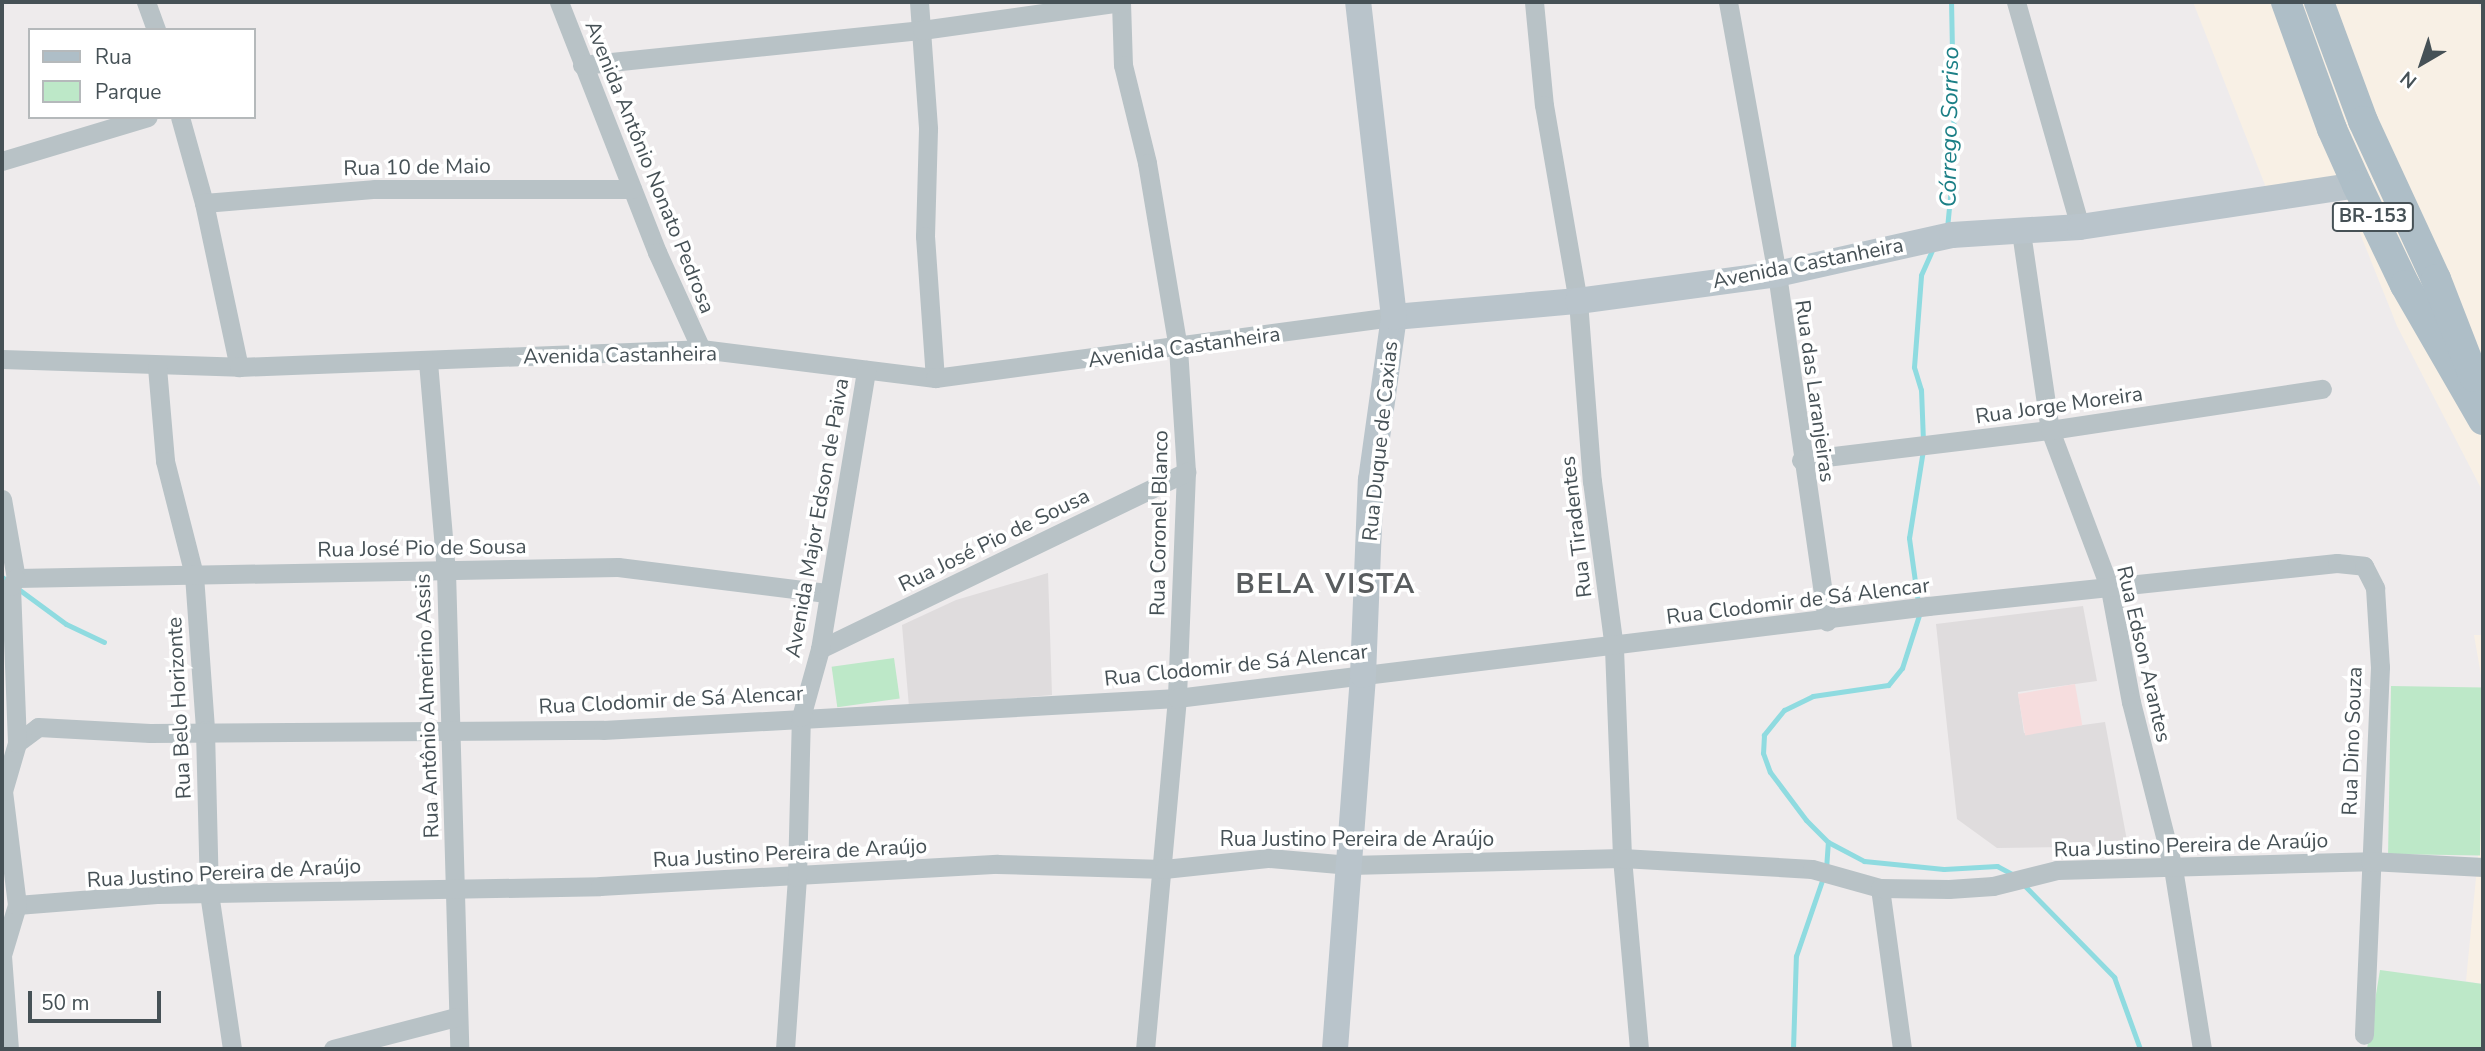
<!DOCTYPE html>
<meta charset="utf-8">
<style>
body{margin:0}
#map{position:relative;width:2485px;height:1051px;overflow:hidden;background:#eeebec;font-family:"Nunito Sans",sans-serif}
div>[style]{position:absolute}
.commercial>*{inset:0;background:#f8f0e5}
.education>*{inset:0;background:#dfdcdd}
.medical>*{inset:0;background:#f6ddde;transform-origin:0 0}
.green>*{inset:0;background:#bde8c8;transform-origin:0 0}
.stream>*{height:5px;margin:-2.5px;padding:0 2.5px;transform-origin:2.5px;border-radius:2.5px;background:#8fdbe0}
.street>*{height:19px;margin:-9.5px;padding:0 9.5px;transform-origin:9.5px;border-radius:9.5px;background:#b8c2c6}
.secondary>*{height:26px;margin:-13px;padding:0 13px;transform-origin:13px;border-radius:13px;background:#b9c4cb}
.primary>*{height:30px;margin:-15px;padding:0 15px;transform-origin:15px;border-radius:15px;background:#aebec7}
span{translate:-50% -50%;white-space:nowrap;text-align:center;line-height:1.15;-webkit-text-stroke:7px #fff;paint-order:stroke}
.shield-label span{padding:2px 5px;background:#fff;border:2px solid;border-radius:5px;-webkit-text-stroke-width:0}
.shield-label{font-size:19px;color:#465156;font-weight:700}
.street-label{font-size:21px;color:#465156}
.water-label{font-size:23px;color:#1b7f86;font-style:italic}
.district-label{font-size:28px;color:#595d5f;font-weight:700;letter-spacing:2px}
.frame{position:absolute;inset:0;border:4px solid #465156;pointer-events:none}
.legend{position:absolute;left:28px;top:28px;width:228px;height:91px;box-sizing:border-box;background:#fff;border:2px solid #b5b9bb;margin:0;padding:9px 12px;list-style:none;font-size:21px;color:#465156}
.legend li{display:flex;align-items:center;gap:14px;height:35px}
.legend b{width:35px;border:2px solid #b5b9bb}
.north{position:absolute;left:2387px;top:28px;width:70px;height:70px;-webkit-text-stroke:5px #fff;paint-order:stroke;rotate:219deg;font-size:19px;font-weight:700;line-height:28px;text-align:center;color:#465156}
.north::after{content:'';display:block;margin:auto;width:24px;height:32px;background:#465156;clip-path:polygon(50% 0,100% 100%,50% 72%,0 100%)}
.scale{position:absolute;left:28px;top:991px;width:133px;height:32px;box-sizing:border-box;border:4px solid #465156;border-top:0;padding-left:9px;font-size:21px;line-height:24px;white-space:nowrap;color:#465156;-webkit-text-stroke:5px #fff;paint-order:stroke}
</style>
<div id="map">
<div class="commercial">
<i style="clip-path:polygon(2193px 2px,2478px 2px,2483px 16px,2483px 492px,2397px 326px,2338px 178px,2267px 190px)"></i>
<i style="clip-path:polygon(2474px 635px,2483px 635px,2483px 687px)"></i>
<i style="clip-path:polygon(2483px 725px,2483px 984px,2466px 981px,2478px 857px)"></i>
</div>
<div class="education">
<i style="clip-path:polygon(1048px 573px,1052px 695px,909px 707px,902px 625px,956px 600px)"></i>
<i style="clip-path:polygon(2083px 606px,2097px 681px,2018px 692px,2024px 733px,2105px 722px,2128px 846px,1997px 848px,1957px 819px,1936px 624px)"></i>
</div>
<div class="medical">
<i style="left:2075px;top:684px;width:42px;height:58px;rotate:80deg"></i>
</div>
<div class="green">
<i style="left:894px;top:658px;width:41px;height:63px;rotate:82deg"></i>
<i style="left:2391px;top:686px;width:92px;height:168px;rotate:1deg"></i>
<i style="clip-path:polygon(2380px 970px,2483px 984px,2483px 1049px,2367px 1049px)"></i>
</div>
<div class="stream">
<i style="left:1947px;top:228px;width:72px;rotate:-84.4deg"></i>
<i style="left:1954px;top:156px;width:154px;rotate:-91.1deg"></i>
<i style="left:1923px;top:441px;width:51px;rotate:-92.2deg"></i>
<i style="left:1921px;top:390px;width:24px;rotate:-107deg"></i>
<i style="left:1914px;top:367px;width:92px;rotate:-85.6deg"></i>
<i style="left:1921px;top:275px;width:30px;rotate:-66deg"></i>
<i style="left:2px;top:577px;width:79px;rotate:36.3deg"></i>
<i style="left:66px;top:624px;width:42px;rotate:25.3deg"></i>
<i style="left:1918px;top:603px;width:66px;rotate:-97.9deg"></i>
<i style="left:1909px;top:538px;width:89px;rotate:-81deg"></i>
<i style="left:1920px;top:612px;width:59px;rotate:107.8deg"></i>
<i style="left:1902px;top:668px;width:22px;rotate:129deg"></i>
<i style="left:1888px;top:685px;width:76px;rotate:171.7deg"></i>
<i style="left:1813px;top:696px;width:32px;rotate:154deg"></i>
<i style="left:1784px;top:710px;width:32px;rotate:129deg"></i>
<i style="left:1764px;top:735px;width:18px;rotate:93deg"></i>
<i style="left:1763px;top:753px;width:20px;rotate:70deg"></i>
<i style="left:1770px;top:772px;width:60px;rotate:53.1deg"></i>
<i style="left:1806px;top:820px;width:31px;rotate:45deg"></i>
<i style="left:1828px;top:842px;width:41px;rotate:27.8deg"></i>
<i style="left:1864px;top:861px;width:80px;rotate:5.7deg"></i>
<i style="left:1944px;top:869px;width:53px;rotate:-3.2deg"></i>
<i style="left:1997px;top:866px;width:21px;rotate:28deg"></i>
<i style="left:2022px;top:883px;width:132px;rotate:45.6deg"></i>
<i style="left:2114px;top:977px;width:77px;rotate:70.1deg"></i>
<i style="left:1793px;top:1049px;width:93px;rotate:-88.2deg"></i>
<i style="left:1796px;top:956px;width:92px;rotate:-71deg"></i>
<i style="left:1826px;top:869px;width:27px;rotate:-86deg"></i>
</div>
<div class="street">
<i style="left:146px;top:2px;width:30px;rotate:70deg"></i>
<i style="left:559px;top:2px;width:269px;rotate:68.6deg"></i>
<i style="left:657px;top:252px;width:107px;rotate:65.6deg"></i>
<i style="left:919px;top:2px;width:127px;rotate:85.9deg"></i>
<i style="left:928px;top:129px;width:107px;rotate:91.6deg"></i>
<i style="left:925px;top:236px;width:142px;rotate:86deg"></i>
<i style="left:1121px;top:2px;width:63px;rotate:88.2deg"></i>
<i style="left:1123px;top:65px;width:101px;rotate:76.2deg"></i>
<i style="left:1147px;top:163px;width:188px;rotate:80.5deg"></i>
<i style="left:1178px;top:348px;width:124px;rotate:86.3deg"></i>
<i style="left:1186px;top:472px;width:226px;rotate:92.3deg"></i>
<i style="left:1177px;top:698px;width:352px;rotate:95.2deg"></i>
<i style="left:1534px;top:2px;width:103px;rotate:84.5deg"></i>
<i style="left:1544px;top:105px;width:199px;rotate:80.2deg"></i>
<i style="left:1578px;top:301px;width:181px;rotate:85.6deg"></i>
<i style="left:1592px;top:481px;width:168px;rotate:82.5deg"></i>
<i style="left:1614px;top:648px;width:210px;rotate:87.8deg"></i>
<i style="left:1622px;top:858px;width:192px;rotate:84.9deg"></i>
<i style="left:1728px;top:2px;width:276px;rotate:79.8deg"></i>
<i style="left:1777px;top:274px;width:351px;rotate:81.8deg"></i>
<i style="left:2016px;top:2px;width:234px;rotate:74.1deg"></i>
<i style="left:582px;top:65px;width:342px;rotate:-5.9deg"></i>
<i style="left:922px;top:30px;width:201px;rotate:-8deg"></i>
<i style="left:180px;top:117px;width:89px;rotate:74.4deg"></i>
<i style="left:204px;top:203px;width:168px;rotate:78deg"></i>
<i style="left:2px;top:161px;width:152px;rotate:-16.8deg"></i>
<i style="left:204px;top:203px;width:172px;rotate:-4.7deg"></i>
<i style="left:375px;top:189px;width:257px"></i>
<i style="left:2021px;top:232px;width:200px;rotate:81.7deg"></i>
<i style="left:2050px;top:430px;width:170px;rotate:69.3deg"></i>
<i style="left:2110px;top:589px;width:115px;rotate:79.5deg"></i>
<i style="left:2131px;top:702px;width:171px;rotate:75.8deg"></i>
<i style="left:2173px;top:868px;width:183px;rotate:80.9deg"></i>
<i style="left:2px;top:359px;width:237px;rotate:1.9deg"></i>
<i style="left:239px;top:367px;width:462px;rotate:-2.2deg"></i>
<i style="left:701px;top:349px;width:236px;rotate:7.1deg"></i>
<i style="left:935px;top:378px;width:463px;rotate:-7.6deg"></i>
<i style="left:428px;top:362px;width:210px;rotate:85.1deg"></i>
<i style="left:446px;top:571px;width:478px;rotate:88.4deg"></i>
<i style="left:157px;top:367px;width:94px;rotate:85.1deg"></i>
<i style="left:165px;top:461px;width:118px;rotate:75.7deg"></i>
<i style="left:194px;top:575px;width:155px;rotate:85.9deg"></i>
<i style="left:205px;top:730px;width:163px;rotate:88.6deg"></i>
<i style="left:209px;top:893px;width:158px;rotate:81.6deg"></i>
<i style="left:1801px;top:460px;width:251px;rotate:-6.9deg"></i>
<i style="left:2050px;top:430px;width:275px;rotate:-8.6deg"></i>
<i style="left:2px;top:499px;width:80px;rotate:80deg"></i>
<i style="left:16px;top:578px;width:602px;rotate:-1.05deg"></i>
<i style="left:618px;top:567px;width:212px;rotate:7.1deg"></i>
<i style="left:820px;top:649px;width:407px;rotate:-25.8deg"></i>
<i style="left:17px;top:743px;width:26px;rotate:-37deg"></i>
<i style="left:38px;top:727px;width:112px;rotate:3.1deg"></i>
<i style="left:150px;top:733px;width:453px;rotate:-0.4deg"></i>
<i style="left:603px;top:730px;width:575px;rotate:-3.19deg"></i>
<i style="left:1177px;top:698px;width:757px;rotate:-6.98deg"></i>
<i style="left:1928px;top:606px;width:411px;rotate:-6deg"></i>
<i style="left:2337px;top:563px;width:27px;rotate:6deg"></i>
<i style="left:2364px;top:566px;width:25px;rotate:63deg"></i>
<i style="left:2375px;top:588px;width:79px;rotate:86.4deg"></i>
<i style="left:2380px;top:667px;width:368px;rotate:92.5deg"></i>
<i style="left:1880px;top:888px;width:162px;rotate:82.2deg"></i>
<i style="left:17px;top:905px;width:140px;rotate:-4.5deg"></i>
<i style="left:157px;top:894px;width:443px;rotate:-1deg"></i>
<i style="left:600px;top:886px;width:398px;rotate:-3.2deg"></i>
<i style="left:997px;top:864px;width:167px;rotate:1.7deg"></i>
<i style="left:1164px;top:869px;width:106px;rotate:-6deg"></i>
<i style="left:1269px;top:858px;width:81px;rotate:4.9deg"></i>
<i style="left:1350px;top:865px;width:272px;rotate:-1.5deg"></i>
<i style="left:1622px;top:858px;width:190px;rotate:3.3deg"></i>
<i style="left:1812px;top:869px;width:71px;rotate:15.6deg"></i>
<i style="left:1880px;top:888px;width:69px;rotate:0.8deg"></i>
<i style="left:1949px;top:889px;width:44px;rotate:-3.9deg"></i>
<i style="left:1993px;top:886px;width:66px;rotate:-14deg"></i>
<i style="left:2057px;top:870px;width:313px;rotate:-1.6deg"></i>
<i style="left:2370px;top:861px;width:113px;rotate:3deg"></i>
<i style="left:9px;top:1049px;width:94px;rotate:-94.3deg"></i>
<i style="left:2px;top:955px;width:52px;rotate:-73.3deg"></i>
<i style="left:17px;top:905px;width:115px;rotate:-97deg"></i>
<i style="left:3px;top:791px;width:50px;rotate:-73.7deg"></i>
<i style="left:17px;top:743px;width:157px;rotate:-92.2deg"></i>
<i style="left:11px;top:586px;width:9px;rotate:-58deg"></i>
<i style="left:333px;top:1049px;width:127px;rotate:-14.6deg"></i>
<i style="left:785px;top:1049px;width:172px;rotate:-86deg"></i>
<i style="left:797px;top:877px;width:160px;rotate:-88.6deg"></i>
<i style="left:801px;top:717px;width:71px;rotate:-74.4deg"></i>
<i style="left:820px;top:649px;width:283px;rotate:-80.6deg"></i>
</div>
<div class="secondary">
<i style="left:1394px;top:317px;width:185px;rotate:-5deg"></i>
<i style="left:1578px;top:301px;width:201px;rotate:-7.7deg"></i>
<i style="left:1777px;top:274px;width:179px;rotate:-12.6deg"></i>
<i style="left:1952px;top:235px;width:128px;rotate:-3.6deg"></i>
<i style="left:2080px;top:227px;width:280px;rotate:-8.6deg"></i>
<i style="left:1335px;top:1049px;width:375px;rotate:-85.7deg"></i>
<i style="left:1363px;top:675px;width:195px;rotate:-87.7deg"></i>
<i style="left:1371px;top:480px;width:165px;rotate:-82deg"></i>
<i style="left:1394px;top:317px;width:317px;rotate:-96.5deg"></i>
</div>
<div class="primary">
<i style="left:2286px;top:2px;width:135px;rotate:70.1deg"></i>
<i style="left:2332px;top:129px;width:61px;rotate:65.9deg"></i>
<i style="left:2357px;top:185px;width:111px;rotate:64.4deg"></i>
<i style="left:2405px;top:285px;width:156px;rotate:60deg"></i>
<i style="left:2319px;top:2px;width:127px;rotate:69.7deg"></i>
<i style="left:2363px;top:121px;width:174px;rotate:65.2deg"></i>
<i style="left:2436px;top:279px;width:105px;rotate:68.8deg"></i>
</div>
<div class="shield-label">
<span style="left:2373px;top:217px">BR-153</span>
</div>
<div class="street-label">
<span style="left:417px;top:167px;rotate:-1deg">Rua 10 de Maio</span>
<span style="left:650px;top:167px;rotate:68deg">Avenida Antônio Nonato Pedrosa</span>
<span style="left:1808px;top:263px;rotate:-11deg">Avenida Castanheira</span>
<span style="left:1184px;top:347px;rotate:-8deg">Avenida Castanheira</span>
<span style="left:620px;top:355px;rotate:-1deg">Avenida Castanheira</span>
<span style="left:1815px;top:391px;rotate:82deg">Rua das Laranjeiras</span>
<span style="left:2059px;top:405px;rotate:-8deg">Rua Jorge Moreira</span>
<span style="left:1380px;top:441px;rotate:-84deg">Rua Duque de Caxias</span>
<span style="left:817px;top:518px;rotate:-80deg">Avenida Major Edson de Paiva</span>
<span style="left:1159px;top:523px;rotate:-89deg">Rua Coronel Blanco</span>
<span style="left:1576px;top:527px;rotate:-97deg">Rua Tiradentes</span>
<span style="left:994px;top:540px;rotate:-26deg">Rua José Pio de Sousa</span>
<span style="left:422px;top:548px;rotate:-1deg">Rua José Pio de Sousa</span>
<span style="left:1798px;top:601px;rotate:-7deg">Rua Clodomir de Sá Alencar</span>
<span style="left:2144px;top:654px;rotate:77deg">Rua Edson Arantes</span>
<span style="left:1236px;top:665px;rotate:-6deg">Rua Clodomir de Sá Alencar</span>
<span style="left:671px;top:700px;rotate:-3deg">Rua Clodomir de Sá Alencar</span>
<span style="left:427px;top:706px;rotate:-92deg">Rua Antônio Almerino Assis</span>
<span style="left:179px;top:708px;rotate:-93deg">Rua Belo Horizonte</span>
<span style="left:2352px;top:741px;rotate:-88deg">Rua Dino Souza</span>
<span style="left:1357px;top:839px">Rua Justino Pereira de Araújo</span>
<span style="left:2191px;top:845px;rotate:-2deg">Rua Justino Pereira de Araújo</span>
<span style="left:790px;top:853px;rotate:-3deg">Rua Justino Pereira de Araújo</span>
<span style="left:224px;top:873px;rotate:-3deg">Rua Justino Pereira de Araújo</span>
</div>
<div class="water-label">
<span style="left:1950px;top:127px;rotate:-89deg">Córrego Sorriso</span>
</div>
<div class="district-label">
<span style="left:1326px;top:584px">BELA VISTA</span>
</div>
<div class="frame"></div>
<ul class="legend">
<li><b style="height:9px;background:#aebec7"></b>Rua</li>
<li><b style="height:19px;background:#bde8c8"></b>Parque</li>
</ul>
<div class="north">N</div>
<div class="scale">50 m</div>
</div>
